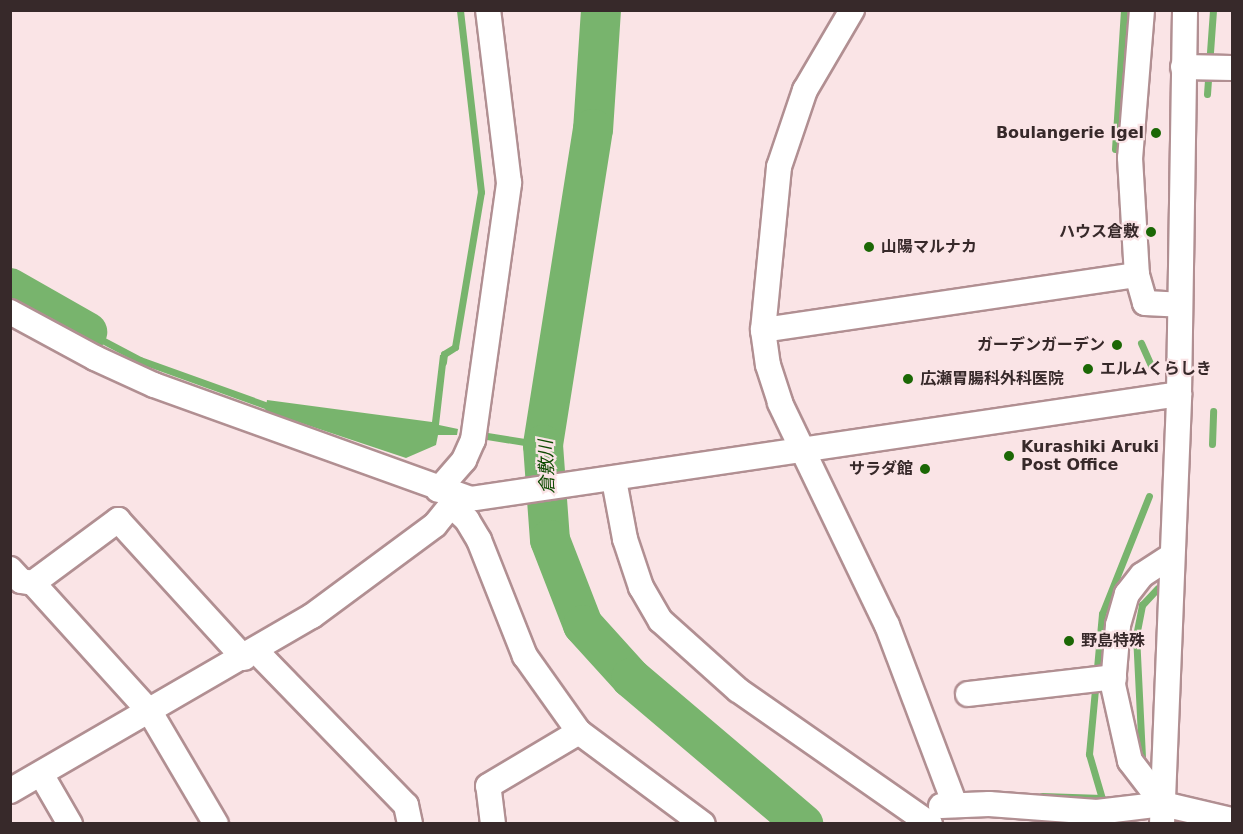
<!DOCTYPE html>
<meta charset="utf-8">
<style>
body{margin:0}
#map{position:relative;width:1243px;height:834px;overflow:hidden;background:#fae4e6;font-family:"DejaVu Sans","Noto Sans JP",sans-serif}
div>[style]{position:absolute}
.water>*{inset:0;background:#78b46d}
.stream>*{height:7px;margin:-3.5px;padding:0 3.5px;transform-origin:3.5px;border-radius:3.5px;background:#78b46d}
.river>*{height:40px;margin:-20px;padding:0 20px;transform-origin:20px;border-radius:20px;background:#78b46d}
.roads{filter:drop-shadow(2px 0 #b18f92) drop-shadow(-2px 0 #b18f92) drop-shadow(0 2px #b18f92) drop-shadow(0 -2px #b18f92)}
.minor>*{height:24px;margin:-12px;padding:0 12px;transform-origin:12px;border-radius:12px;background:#fff}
.dots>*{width:16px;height:16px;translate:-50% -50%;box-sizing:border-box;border:3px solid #fae4e6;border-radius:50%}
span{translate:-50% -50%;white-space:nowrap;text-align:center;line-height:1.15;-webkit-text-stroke:4.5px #fae4e6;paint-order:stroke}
.poi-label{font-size:16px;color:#37292a;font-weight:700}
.right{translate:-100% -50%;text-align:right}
.left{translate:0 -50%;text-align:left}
.water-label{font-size:18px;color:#0d4a00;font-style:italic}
.frame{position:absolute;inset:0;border:12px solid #37292a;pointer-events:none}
</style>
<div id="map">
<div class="water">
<i style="clip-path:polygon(440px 355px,447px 355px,439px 425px,458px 429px,457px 435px,438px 435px,436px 445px,406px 458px,265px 411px,267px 400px,432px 422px)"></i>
</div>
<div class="stream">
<i style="left:1207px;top:94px;width:84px;rotate:-85.9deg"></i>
<i style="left:1115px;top:149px;width:139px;rotate:-86.3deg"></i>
<i style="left:87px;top:332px;width:60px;rotate:27.8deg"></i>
<i style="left:140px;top:360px;width:141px;rotate:19.8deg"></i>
<i style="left:1141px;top:343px;width:27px;rotate:66deg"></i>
<i style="left:443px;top:362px;width:8px;rotate:-83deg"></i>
<i style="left:444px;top:354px;width:13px;rotate:-32deg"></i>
<i style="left:455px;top:347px;width:157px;rotate:-80.5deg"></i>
<i style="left:481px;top:192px;width:183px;rotate:-96.6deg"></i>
<i style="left:487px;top:436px;width:57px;rotate:9.1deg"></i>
<i style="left:1212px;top:444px;width:33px;rotate:-88deg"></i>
<i style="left:1142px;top:757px;width:121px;rotate:-92.8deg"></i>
<i style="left:1136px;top:636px;width:32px;rotate:-79deg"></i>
<i style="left:1142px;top:605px;width:23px;rotate:-47deg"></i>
<i style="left:1042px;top:796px;width:60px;rotate:1.9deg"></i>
<i style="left:1103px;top:802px;width:50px;rotate:-106.3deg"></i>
<i style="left:1089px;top:754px;width:141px;rotate:-84.7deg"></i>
<i style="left:1102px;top:614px;width:127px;rotate:-68.3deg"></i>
</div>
<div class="river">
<i style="left:601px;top:10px;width:119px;rotate:93.8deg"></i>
<i style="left:593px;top:129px;width:320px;rotate:99deg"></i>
<i style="left:543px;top:445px;width:95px;rotate:85.8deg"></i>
<i style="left:550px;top:540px;width:91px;rotate:68.8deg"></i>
<i style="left:583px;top:625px;width:72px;rotate:47.8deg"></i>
<i style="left:631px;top:678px;width:226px;rotate:40.3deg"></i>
<i style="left:10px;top:288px;width:89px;rotate:29.7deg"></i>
</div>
<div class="roads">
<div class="minor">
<i style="left:852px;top:10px;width:93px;rotate:120.4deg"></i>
<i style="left:805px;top:90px;width:81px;rotate:108.7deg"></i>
<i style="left:779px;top:167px;width:164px;rotate:95.6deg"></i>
<i style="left:763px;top:330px;width:35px;rotate:82deg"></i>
<i style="left:768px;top:365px;width:40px;rotate:72deg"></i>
<i style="left:780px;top:403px;width:246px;rotate:64.3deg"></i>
<i style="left:887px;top:625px;width:192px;rotate:69.3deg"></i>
<i style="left:1142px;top:10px;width:148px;rotate:94.6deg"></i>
<i style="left:1130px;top:158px;width:117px;rotate:86.6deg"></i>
<i style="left:1137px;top:275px;width:29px;rotate:74deg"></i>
<i style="left:1145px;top:303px;width:35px;rotate:3deg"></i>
<i style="left:1183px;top:67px;width:49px;rotate:1.2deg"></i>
<i style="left:10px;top:312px;width:97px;rotate:28.4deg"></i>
<i style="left:95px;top:358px;width:65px;rotate:24.6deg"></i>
<i style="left:154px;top:385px;width:336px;rotate:19.8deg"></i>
<i style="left:470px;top:499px;width:717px;rotate:-8.42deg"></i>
<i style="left:763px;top:330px;width:378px;rotate:-8.4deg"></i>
<i style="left:614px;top:480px;width:60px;rotate:79.4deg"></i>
<i style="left:625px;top:539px;width:51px;rotate:71.6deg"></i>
<i style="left:641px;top:587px;width:39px;rotate:60deg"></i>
<i style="left:661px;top:621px;width:103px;rotate:41.9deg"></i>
<i style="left:738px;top:690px;width:234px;rotate:34.9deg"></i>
<i style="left:438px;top:490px;width:40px;rotate:-49deg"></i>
<i style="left:464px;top:460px;width:22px;rotate:-66deg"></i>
<i style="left:473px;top:440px;width:260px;rotate:-82deg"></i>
<i style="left:509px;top:183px;width:174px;rotate:-96.9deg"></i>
<i style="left:451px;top:505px;width:22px;rotate:43deg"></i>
<i style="left:467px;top:520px;width:23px;rotate:59deg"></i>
<i style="left:479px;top:540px;width:125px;rotate:68.4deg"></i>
<i style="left:525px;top:656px;width:93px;rotate:54.6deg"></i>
<i style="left:579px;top:732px;width:154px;rotate:36.6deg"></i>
<i style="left:10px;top:569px;width:16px;rotate:47deg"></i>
<i style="left:21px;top:581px;width:12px;rotate:9deg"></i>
<i style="left:33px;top:583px;width:174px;rotate:47.8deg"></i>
<i style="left:150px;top:712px;width:130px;rotate:59.5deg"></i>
<i style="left:33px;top:583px;width:106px;rotate:-36.5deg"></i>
<i style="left:118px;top:520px;width:187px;rotate:47.6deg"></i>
<i style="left:256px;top:651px;width:215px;rotate:45.8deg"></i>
<i style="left:406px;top:805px;width:19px;rotate:78deg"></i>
<i style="left:968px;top:694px;width:147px;rotate:-6.6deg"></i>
<i style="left:41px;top:774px;width:58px;rotate:59.9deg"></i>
<i style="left:10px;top:791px;width:349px;rotate:-30.1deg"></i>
<i style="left:312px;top:616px;width:153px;rotate:-36.5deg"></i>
<i style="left:435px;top:525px;width:26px;rotate:-51deg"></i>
<i style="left:451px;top:505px;width:10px;rotate:-84deg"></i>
<i style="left:1163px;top:804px;width:54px;rotate:-127.5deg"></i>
<i style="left:1130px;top:761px;width:78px;rotate:-102.6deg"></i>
<i style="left:1113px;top:685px;width:60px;rotate:-85.2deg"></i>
<i style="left:1118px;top:625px;width:32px;rotate:-74deg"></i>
<i style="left:1127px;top:594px;width:24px;rotate:-52deg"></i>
<i style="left:1142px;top:575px;width:33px;rotate:-33deg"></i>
<i style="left:941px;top:806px;width:48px;rotate:-2.4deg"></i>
<i style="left:989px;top:804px;width:108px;rotate:4.2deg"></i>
<i style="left:1097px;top:812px;width:66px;rotate:-6.9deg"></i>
<i style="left:1163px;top:804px;width:71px;rotate:13.1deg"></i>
<i style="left:493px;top:824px;width:38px;rotate:-97deg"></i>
<i style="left:488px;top:786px;width:106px;rotate:-30.7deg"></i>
<i style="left:1162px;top:824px;width:430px;rotate:-87.7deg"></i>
<i style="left:1179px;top:394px;width:384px;rotate:-89.1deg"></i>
</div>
</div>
<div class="dots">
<i style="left:1156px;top:133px;background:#1b6705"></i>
<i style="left:1151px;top:232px;background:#1b6705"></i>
<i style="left:869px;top:247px;background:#1b6705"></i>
<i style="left:1117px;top:345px;background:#1b6705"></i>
<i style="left:1088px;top:369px;background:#1b6705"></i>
<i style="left:908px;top:379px;background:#1b6705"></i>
<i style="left:1009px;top:456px;background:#1b6705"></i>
<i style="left:925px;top:469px;background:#1b6705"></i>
<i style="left:1069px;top:641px;background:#1b6705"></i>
</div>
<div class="poi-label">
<span class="right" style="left:1144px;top:133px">Boulangerie Igel</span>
<span class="right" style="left:1139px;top:232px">ハウス倉敷</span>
<span class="left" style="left:881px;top:247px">山陽マルナカ</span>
<span class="right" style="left:1105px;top:345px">ガーデンガーデン</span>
<span class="left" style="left:1100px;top:369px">エルムくらしき</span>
<span class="left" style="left:920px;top:379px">広瀬胃腸科外科医院</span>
<span class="left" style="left:1021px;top:456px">Kurashiki Aruki<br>Post Office</span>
<span class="right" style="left:913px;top:469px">サラダ館</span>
<span class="left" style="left:1081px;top:641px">野島特殊</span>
</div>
<div class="water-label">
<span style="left:547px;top:467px;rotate:-92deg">倉敷川</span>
</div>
<div class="frame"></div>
</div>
